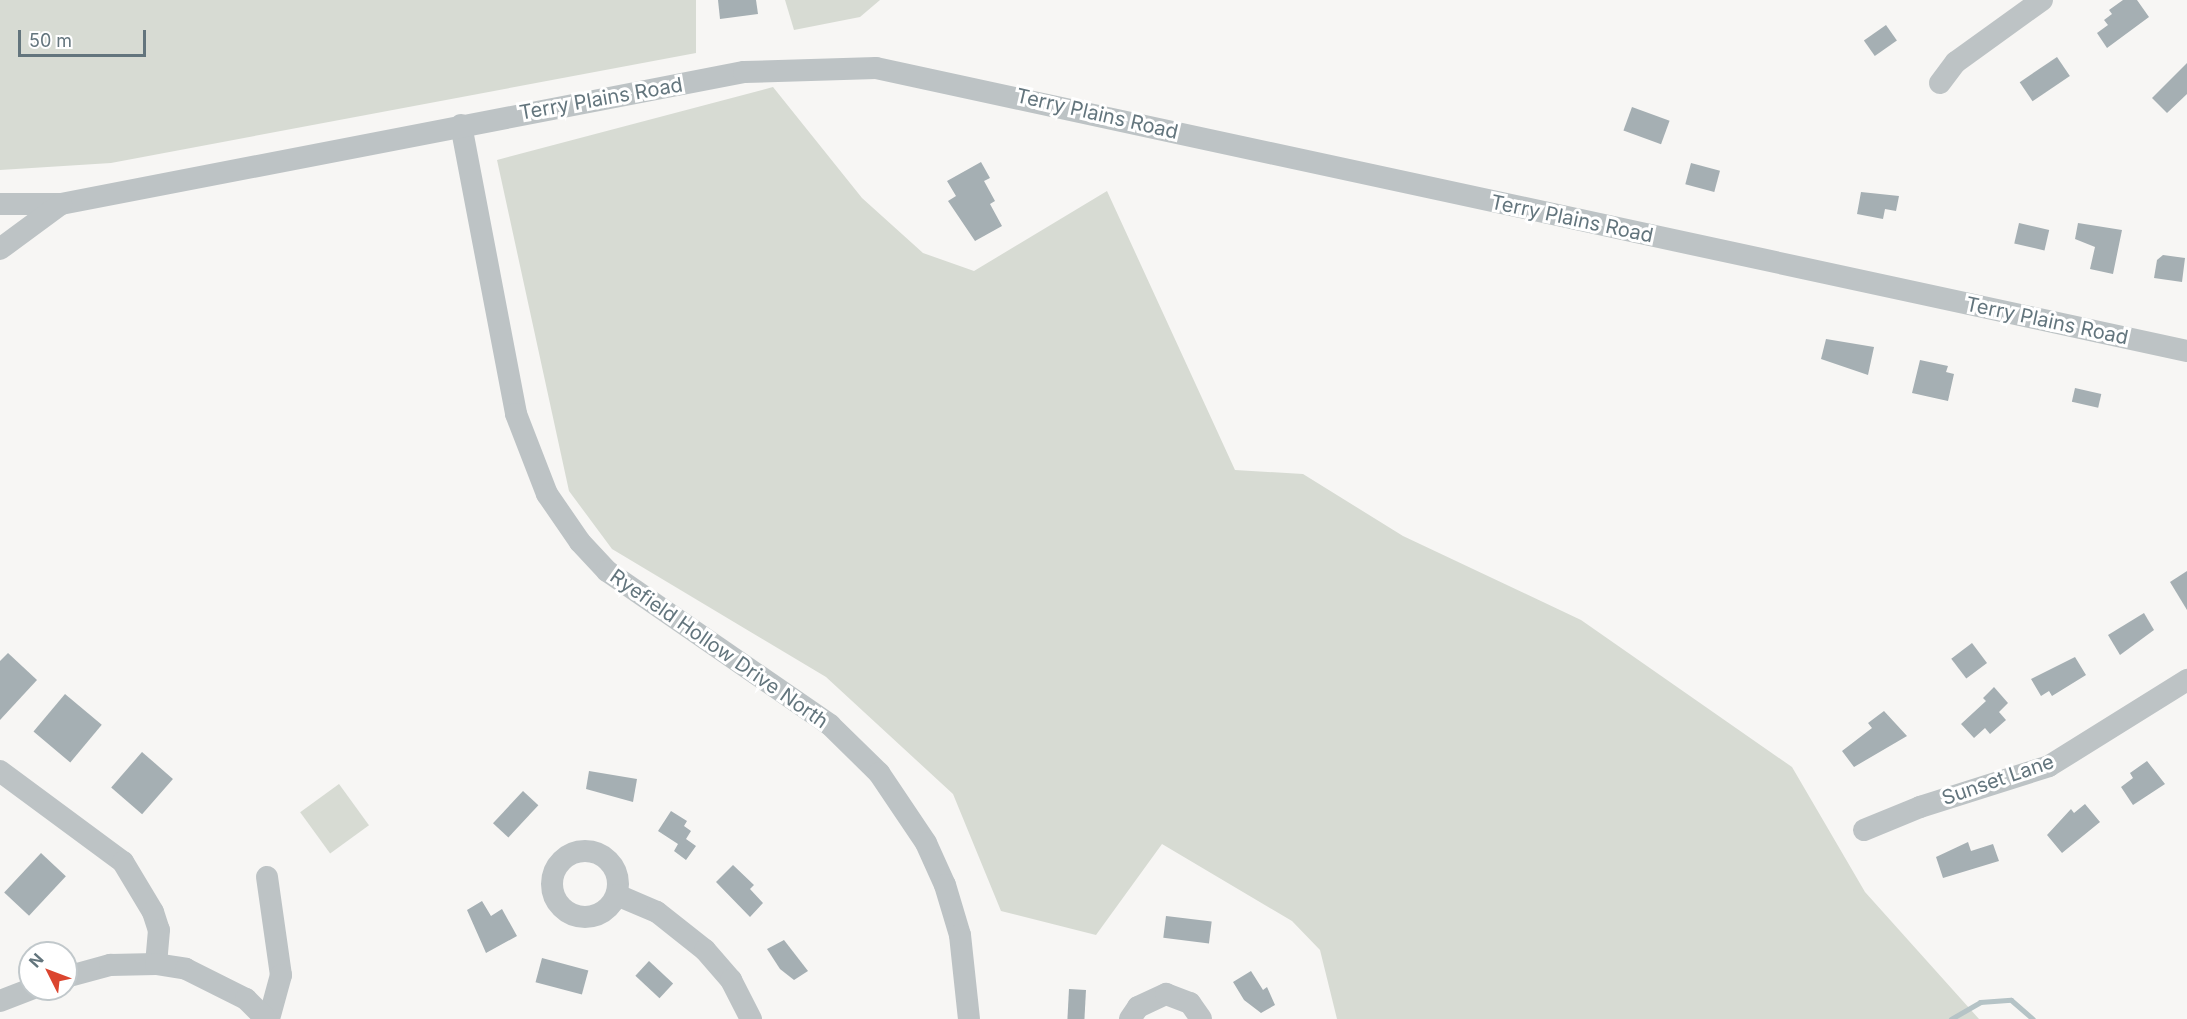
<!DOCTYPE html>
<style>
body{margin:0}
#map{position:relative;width:2187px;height:1019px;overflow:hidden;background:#f7f6f4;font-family:Inter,sans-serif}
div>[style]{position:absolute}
.green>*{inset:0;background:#d7dbd3;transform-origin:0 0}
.stream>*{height:5px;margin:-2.5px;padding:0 2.5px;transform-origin:2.5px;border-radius:2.5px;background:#b5c3c6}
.building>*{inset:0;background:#a5afb3;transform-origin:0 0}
.minor>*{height:22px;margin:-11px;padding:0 11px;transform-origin:11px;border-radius:11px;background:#bdc3c5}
.minor>.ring{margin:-11px;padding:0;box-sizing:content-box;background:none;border:22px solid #bdc3c5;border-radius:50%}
span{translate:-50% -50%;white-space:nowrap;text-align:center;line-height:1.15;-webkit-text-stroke:6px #fff;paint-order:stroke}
.street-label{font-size:20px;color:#63757d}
.north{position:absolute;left:18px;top:941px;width:60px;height:60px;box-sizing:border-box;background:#fff;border:2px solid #c1c8cb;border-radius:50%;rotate:312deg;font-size:16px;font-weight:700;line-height:24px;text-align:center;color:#63757d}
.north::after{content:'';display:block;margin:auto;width:21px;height:27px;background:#db452f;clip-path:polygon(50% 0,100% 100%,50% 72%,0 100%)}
.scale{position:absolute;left:18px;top:30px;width:128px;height:27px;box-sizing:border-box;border:3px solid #63757d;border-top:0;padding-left:8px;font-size:18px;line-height:21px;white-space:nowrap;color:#63757d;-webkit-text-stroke:4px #fff;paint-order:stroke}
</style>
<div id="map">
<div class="green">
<i style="clip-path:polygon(0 0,696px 0,696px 53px,111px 163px,0 170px)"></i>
<i style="clip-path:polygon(785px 0,880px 0,860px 17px,794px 30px)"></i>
<i style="clip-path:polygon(773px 87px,862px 198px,923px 253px,974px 271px,1107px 191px,1235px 470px,1303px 474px,1403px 536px,1581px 620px,1792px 767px,1865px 892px,1979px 1019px,1337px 1019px,1320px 950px,1292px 921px,1162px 844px,1096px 935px,1001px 911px,953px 794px,826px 677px,612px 549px,569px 491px,497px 160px)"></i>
<i style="left:339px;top:784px;width:51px;height:48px;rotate:54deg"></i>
</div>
<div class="stream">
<i style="left:1951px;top:1019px;width:34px;rotate:-30deg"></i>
<i style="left:1980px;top:1002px;width:31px;rotate:-4deg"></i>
<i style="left:2011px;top:1000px;width:29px;rotate:41deg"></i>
</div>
<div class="building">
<i style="clip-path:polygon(718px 0,756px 0,758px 14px,720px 19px)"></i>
<i style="clip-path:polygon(2123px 0,2137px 0,2149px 17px,2107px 48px,2097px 33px,2108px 25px,2104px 20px,2112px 14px,2109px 10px)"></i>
<i style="left:1886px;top:25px;width:19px;height:27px;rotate:55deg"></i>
<i style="left:2057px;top:57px;width:23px;height:45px;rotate:56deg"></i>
<i style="clip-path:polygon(2187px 63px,2187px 94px,2167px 113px,2152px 98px)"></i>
<i style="left:1632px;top:107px;width:40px;height:25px;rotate:20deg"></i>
<i style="clip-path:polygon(981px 162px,990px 178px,984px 181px,995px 201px,990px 204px,1002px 226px,975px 241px,948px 201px,956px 196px,947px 181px)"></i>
<i style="left:1691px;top:163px;width:30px;height:22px;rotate:15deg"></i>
<i style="clip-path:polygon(1861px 192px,1899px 196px,1896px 211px,1885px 209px,1883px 219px,1857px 214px)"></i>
<i style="left:2019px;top:223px;width:31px;height:21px;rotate:13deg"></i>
<i style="clip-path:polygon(2078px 223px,2122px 230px,2113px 274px,2090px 269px,2095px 247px,2075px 239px)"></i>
<i style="clip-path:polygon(2163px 255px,2185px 258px,2182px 282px,2154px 278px,2157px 260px)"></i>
<i style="clip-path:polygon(1826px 339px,1874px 347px,1868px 375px,1821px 359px)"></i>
<i style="clip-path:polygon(1920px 360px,1948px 366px,1946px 372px,1954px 374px,1948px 401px,1912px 393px)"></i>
<i style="left:2075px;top:388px;width:27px;height:14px;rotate:13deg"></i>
<i style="clip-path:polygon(2187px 571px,2187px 610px,2170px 582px)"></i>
<i style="clip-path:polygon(2144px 613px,2154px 630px,2120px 655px,2108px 635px)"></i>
<i style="left:1972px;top:643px;width:25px;height:26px;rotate:53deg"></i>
<i style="clip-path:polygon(8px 653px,37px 680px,0 720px,0 661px)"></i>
<i style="clip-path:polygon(2075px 657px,2086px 675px,2052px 696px,2049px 691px,2041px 696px,2031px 679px)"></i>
<i style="clip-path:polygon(1994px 687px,2008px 703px,1999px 712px,2006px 720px,1990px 734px,1985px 728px,1974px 738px,1961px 724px,1986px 701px,1983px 698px)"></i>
<i style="left:65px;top:694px;width:48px;height:49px;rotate:40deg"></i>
<i style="clip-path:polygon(1884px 711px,1907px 736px,1854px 767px,1842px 751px,1872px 728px,1868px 723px)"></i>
<i style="left:142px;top:752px;width:41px;height:47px;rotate:41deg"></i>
<i style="clip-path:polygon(2147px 761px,2165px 784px,2133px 805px,2121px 787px,2133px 778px,2130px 773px)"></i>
<i style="clip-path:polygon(589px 771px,637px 779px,633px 802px,586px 789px)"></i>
<i style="left:523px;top:791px;width:21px;height:44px;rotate:43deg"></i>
<i style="clip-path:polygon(2085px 804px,2100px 822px,2062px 853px,2047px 835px,2071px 809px,2074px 813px)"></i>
<i style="clip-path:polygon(671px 811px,687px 821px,684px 826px,691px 831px,686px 839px,696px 846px,686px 860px,674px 851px,678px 844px,658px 831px)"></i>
<i style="clip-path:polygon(1968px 842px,1971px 851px,1993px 844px,1999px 861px,1943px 878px,1936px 857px)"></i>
<i style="left:41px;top:853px;width:34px;height:54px;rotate:43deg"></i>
<i style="clip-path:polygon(733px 865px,754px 885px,750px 889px,763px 903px,750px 917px,716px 882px)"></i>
<i style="clip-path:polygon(482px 901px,491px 916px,502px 909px,517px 936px,486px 953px,467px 910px)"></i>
<i style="left:1166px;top:916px;width:46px;height:22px;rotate:7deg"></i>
<i style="clip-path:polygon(784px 940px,808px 971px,794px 980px,780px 969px,767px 949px)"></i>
<i style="left:542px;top:958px;width:48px;height:25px;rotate:15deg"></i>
<i style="left:649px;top:961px;width:33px;height:20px;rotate:43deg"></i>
<i style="clip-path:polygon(1251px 971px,1263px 990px,1267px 987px,1275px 1005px,1261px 1013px,1244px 1000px,1233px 982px)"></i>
<i style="left:1069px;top:989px;width:17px;height:30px;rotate:3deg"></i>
</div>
<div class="minor">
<i style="left:1940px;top:83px;width:26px;rotate:-53deg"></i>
<i style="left:1956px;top:62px;width:106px;rotate:-35.8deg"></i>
<i style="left:461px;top:125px;width:294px;rotate:79.2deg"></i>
<i style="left:516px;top:414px;width:86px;rotate:68.8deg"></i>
<i style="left:547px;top:494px;width:58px;rotate:55.5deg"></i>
<i style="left:580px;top:542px;width:40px;rotate:47deg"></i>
<i style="left:607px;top:571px;width:271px;rotate:34.6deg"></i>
<i style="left:830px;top:725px;width:69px;rotate:44.4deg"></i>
<i style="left:879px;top:773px;width:84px;rotate:56.1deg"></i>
<i style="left:926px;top:843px;width:46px;rotate:65.7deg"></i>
<i style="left:945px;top:885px;width:52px;rotate:73.3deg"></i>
<i style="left:960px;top:935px;width:84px;rotate:83.9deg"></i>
<i style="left:0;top:204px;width:61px"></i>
<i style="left:61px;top:204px;width:696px;rotate:-10.94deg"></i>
<i style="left:744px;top:72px;width:132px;rotate:-1.7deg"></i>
<i style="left:876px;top:68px;width:1341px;rotate:12.18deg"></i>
<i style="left:0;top:249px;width:76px;rotate:-36.4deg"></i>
<i style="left:0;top:771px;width:153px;rotate:36.5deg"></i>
<i style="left:123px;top:862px;width:58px;rotate:59deg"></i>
<i style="left:153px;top:912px;width:19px;rotate:72deg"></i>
<i style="left:159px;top:930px;width:34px;rotate:95deg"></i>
<i style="left:1864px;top:830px;width:61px;rotate:-22.3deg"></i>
<i style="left:1920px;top:807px;width:135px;rotate:-17.6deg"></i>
<i style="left:2049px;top:766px;width:163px;rotate:-31.9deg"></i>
<i class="ring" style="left:552px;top:851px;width:44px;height:44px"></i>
<i style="left:267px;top:877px;width:99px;rotate:81.9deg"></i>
<i style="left:281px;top:975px;width:46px;rotate:105.3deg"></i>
<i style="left:617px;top:895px;width:43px;rotate:23deg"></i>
<i style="left:657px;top:912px;width:61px;rotate:38.4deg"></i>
<i style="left:705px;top:950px;width:40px;rotate:49deg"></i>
<i style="left:731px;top:980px;width:44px;rotate:62.9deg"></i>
<i style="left:66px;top:977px;width:46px;rotate:-15.3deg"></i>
<i style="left:110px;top:965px;width:46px;rotate:-1.2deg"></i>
<i style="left:156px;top:964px;width:30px;rotate:9deg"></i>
<i style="left:186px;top:969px;width:67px;rotate:26.6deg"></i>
<i style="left:246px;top:999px;width:28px;rotate:45deg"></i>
<i style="left:0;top:1001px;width:34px;rotate:-21deg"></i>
<i style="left:1130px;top:1019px;width:14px;rotate:-56deg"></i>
<i style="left:1138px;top:1007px;width:31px;rotate:-25deg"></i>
<i style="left:1166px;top:994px;width:26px;rotate:21deg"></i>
<i style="left:1190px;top:1003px;width:19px;rotate:55deg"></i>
</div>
<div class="street-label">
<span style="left:601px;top:99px;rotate:-10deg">Terry Plains Road</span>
<span style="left:1097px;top:114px;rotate:13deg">Terry Plains Road</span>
<span style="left:1572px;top:219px;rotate:12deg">Terry Plains Road</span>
<span style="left:2047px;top:321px;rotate:12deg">Terry Plains Road</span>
<span style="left:719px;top:649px;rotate:35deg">Ryefield Hollow Drive North</span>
<span style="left:1998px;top:780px;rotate:-19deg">Sunset Lane</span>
</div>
<div class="north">N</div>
<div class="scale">50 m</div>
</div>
